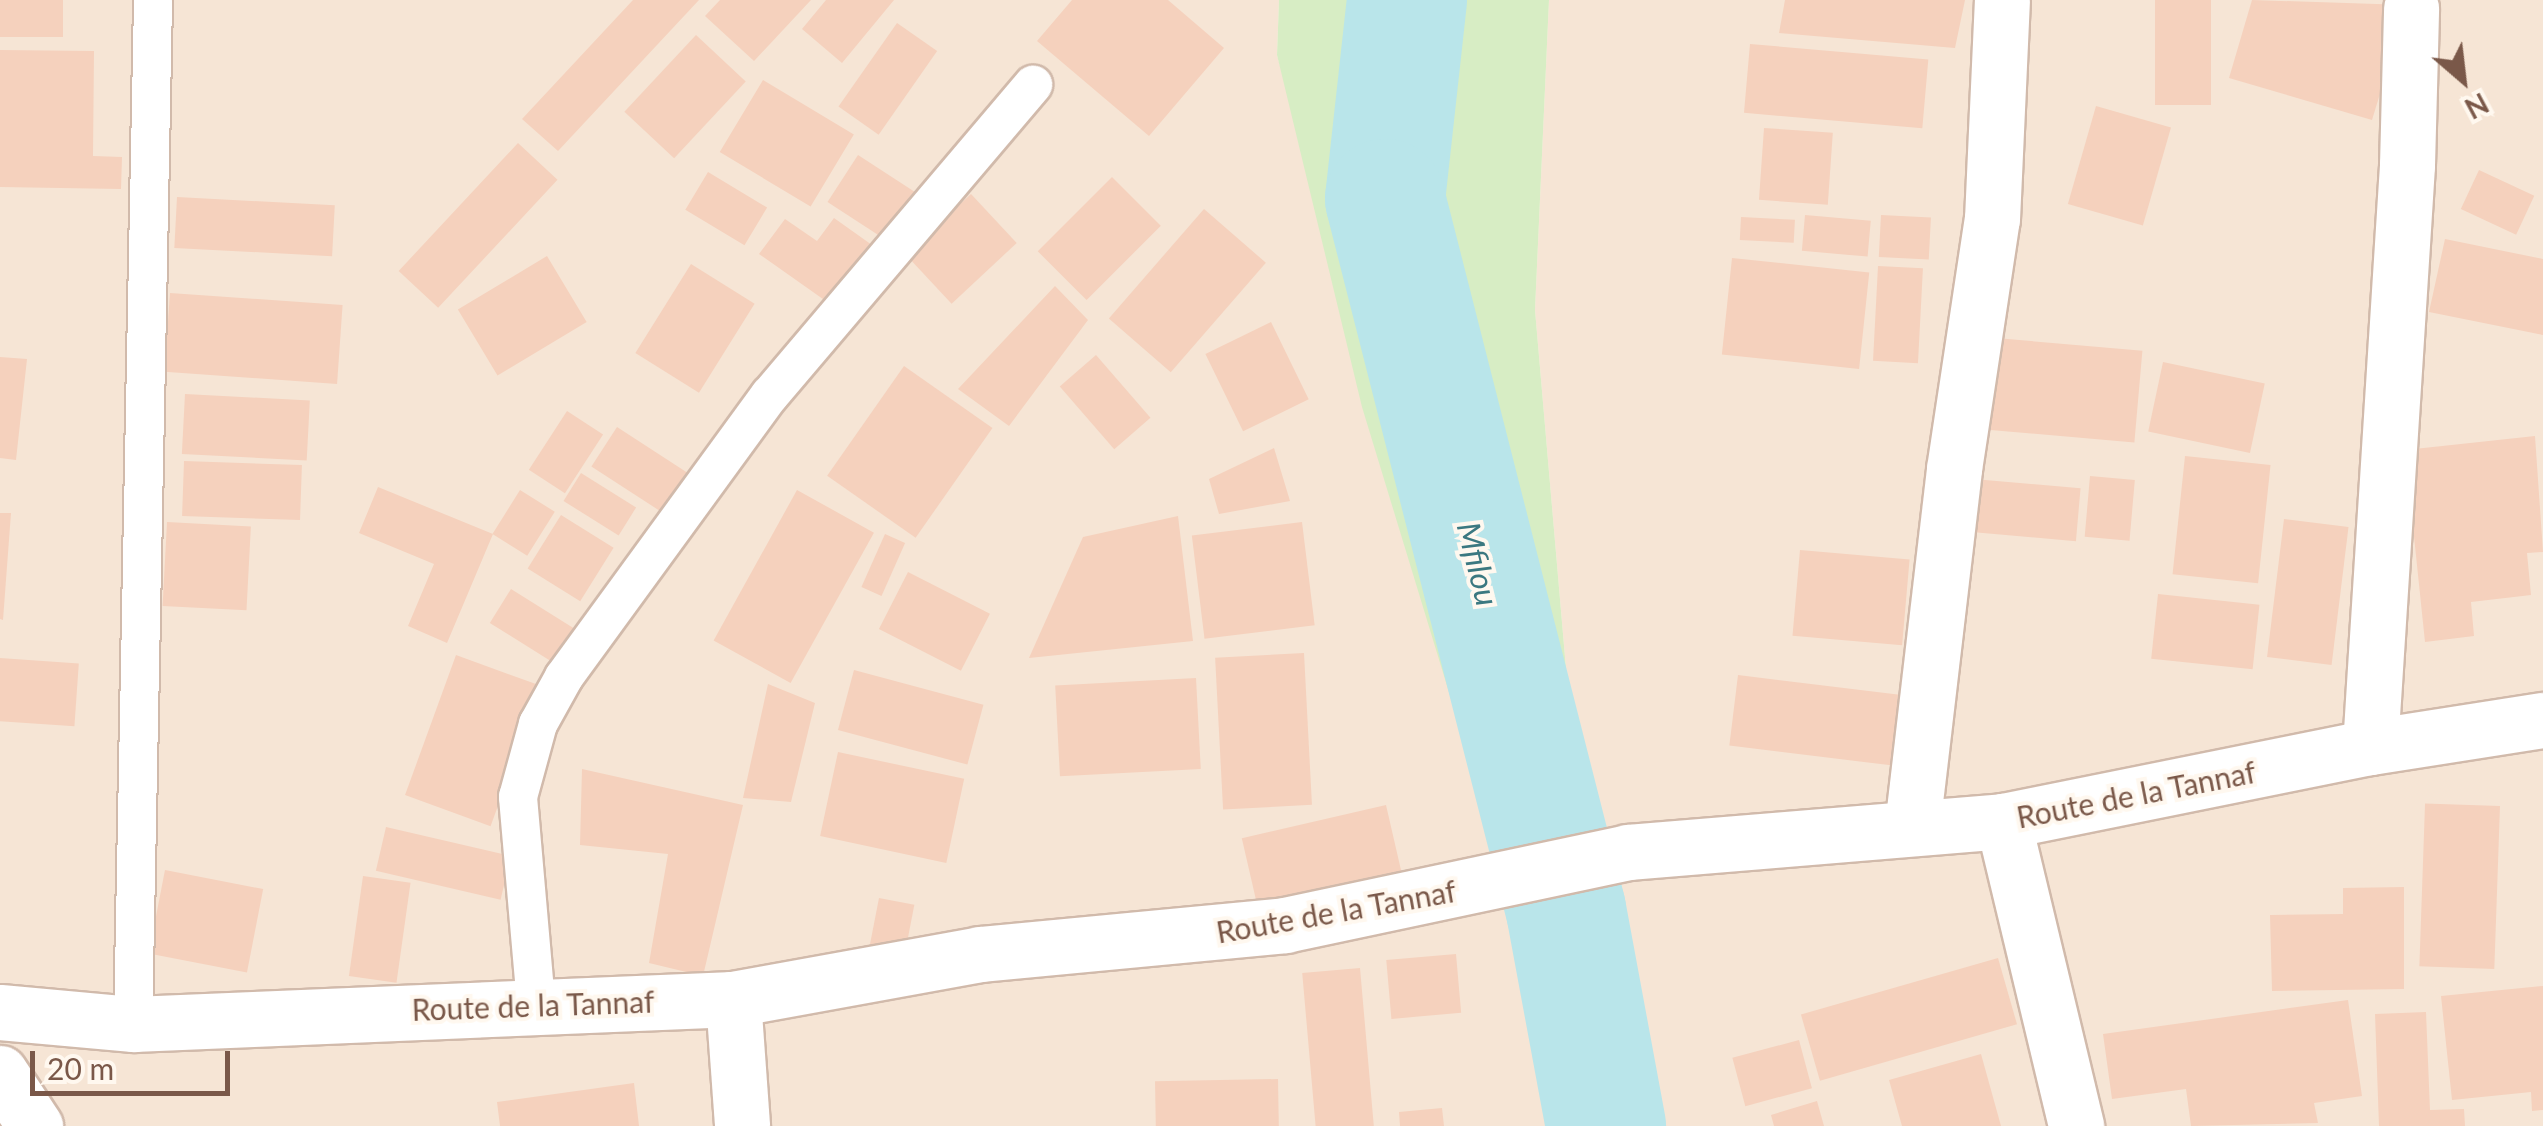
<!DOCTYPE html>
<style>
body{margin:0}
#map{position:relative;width:2543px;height:1126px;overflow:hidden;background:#fef4e7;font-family:Lato,sans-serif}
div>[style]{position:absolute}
.residential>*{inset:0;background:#f6e5d5}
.green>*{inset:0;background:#d7edc4}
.river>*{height:120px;margin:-60px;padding:0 60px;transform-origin:60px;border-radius:60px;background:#b9e5ea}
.building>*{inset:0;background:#f5d1bd;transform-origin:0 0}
.roads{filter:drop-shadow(2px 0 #d1baab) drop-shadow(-2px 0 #d1baab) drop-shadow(0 2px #d1baab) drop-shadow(0 -2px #d1baab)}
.lane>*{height:38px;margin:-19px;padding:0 19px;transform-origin:19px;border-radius:19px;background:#fff}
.street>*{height:55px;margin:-27.5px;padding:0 27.5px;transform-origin:27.5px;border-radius:27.5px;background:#fff}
span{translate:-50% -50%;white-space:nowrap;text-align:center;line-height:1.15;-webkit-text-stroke:8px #fff8ef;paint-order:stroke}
.street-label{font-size:30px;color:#7a5849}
.water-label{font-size:32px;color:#3b7880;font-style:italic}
.north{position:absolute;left:2413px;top:30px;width:100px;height:100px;-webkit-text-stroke:8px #fff8ef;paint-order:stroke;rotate:152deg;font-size:28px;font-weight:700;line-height:40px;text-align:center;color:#7a5849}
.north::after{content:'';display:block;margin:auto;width:35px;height:45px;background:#7a5849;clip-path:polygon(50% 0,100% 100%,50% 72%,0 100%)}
.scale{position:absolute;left:30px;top:1051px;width:200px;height:45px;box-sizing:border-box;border:5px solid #7a5849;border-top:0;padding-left:12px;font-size:30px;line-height:35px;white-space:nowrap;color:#7a5849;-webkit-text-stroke:8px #fff8ef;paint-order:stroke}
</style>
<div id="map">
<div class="residential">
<i style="clip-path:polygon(0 0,1279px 0,1277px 55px,1491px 829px,1579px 819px,1535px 310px,1549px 0,2543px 0,2543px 1126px,0 1126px)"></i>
</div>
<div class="green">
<i style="clip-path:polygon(1279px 0,1549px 0,1535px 310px,1579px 819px,1491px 830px,1362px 407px,1277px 55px)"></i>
</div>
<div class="river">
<i style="left:1407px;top:0;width:200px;rotate:96.3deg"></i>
<i style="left:1385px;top:199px;width:734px;rotate:75.72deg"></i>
<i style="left:1566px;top:910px;width:220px;rotate:79.5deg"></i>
</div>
<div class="building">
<i style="left:0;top:0;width:63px;height:37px"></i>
<i style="clip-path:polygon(633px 0,699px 0,558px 151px,522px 119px)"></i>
<i style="clip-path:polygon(720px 0,811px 0,754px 61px,705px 16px)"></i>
<i style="clip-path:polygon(826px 0,894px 0,842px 63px,802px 29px)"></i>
<i style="clip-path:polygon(1072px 0,1168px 0,1224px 48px,1149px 136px,1037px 41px)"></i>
<i style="clip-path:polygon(1785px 0,1965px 0,1955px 48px,1779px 33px)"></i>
<i style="left:2155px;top:0;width:56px;height:105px"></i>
<i style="clip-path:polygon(2252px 0,2407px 5px,2372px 120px,2229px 78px)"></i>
<i style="left:897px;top:23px;width:49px;height:102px;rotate:35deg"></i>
<i style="left:696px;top:35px;width:68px;height:105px;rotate:43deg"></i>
<i style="left:1750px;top:44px;width:179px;height:69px;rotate:5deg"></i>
<i style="clip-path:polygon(0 50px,94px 51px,93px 156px,122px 157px,121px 189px,0 187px)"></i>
<i style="left:763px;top:80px;width:106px;height:84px;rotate:31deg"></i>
<i style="left:2096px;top:106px;width:78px;height:102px;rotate:16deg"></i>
<i style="left:1764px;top:128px;width:69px;height:72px;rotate:4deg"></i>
<i style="left:518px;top:143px;width:54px;height:175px;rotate:43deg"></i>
<i style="left:858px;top:155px;width:72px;height:56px;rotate:33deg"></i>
<i style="left:2479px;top:170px;width:61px;height:43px;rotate:25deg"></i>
<i style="left:708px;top:172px;width:69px;height:44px;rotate:31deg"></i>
<i style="left:1112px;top:177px;width:69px;height:105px;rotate:45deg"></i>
<i style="left:971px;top:194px;width:67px;height:89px;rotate:47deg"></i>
<i style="left:177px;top:197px;width:158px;height:51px;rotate:3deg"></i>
<i style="left:1204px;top:209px;width:82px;height:145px;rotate:41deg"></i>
<i style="left:1805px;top:215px;width:66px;height:36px;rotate:5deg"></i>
<i style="left:1881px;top:215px;width:50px;height:42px;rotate:3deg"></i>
<i style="left:1741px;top:217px;width:54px;height:23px;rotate:3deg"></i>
<i style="clip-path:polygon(834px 218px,872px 245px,830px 304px,759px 254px,785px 219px,817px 241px)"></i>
<i style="clip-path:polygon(2445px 239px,2543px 259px,2543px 335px,2429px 312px)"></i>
<i style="left:547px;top:256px;width:77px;height:104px;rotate:59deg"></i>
<i style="left:1732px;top:258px;width:138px;height:97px;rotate:6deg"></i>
<i style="left:691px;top:264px;width:75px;height:105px;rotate:32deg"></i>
<i style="left:1878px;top:266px;width:45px;height:95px;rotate:3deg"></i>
<i style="clip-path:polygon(1055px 286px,1088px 320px,1009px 426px,958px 389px)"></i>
<i style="left:170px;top:293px;width:173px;height:79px;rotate:4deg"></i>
<i style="left:1271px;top:322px;width:86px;height:73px;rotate:64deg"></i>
<i style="left:1984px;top:337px;width:159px;height:92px;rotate:5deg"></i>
<i style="left:1096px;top:355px;width:83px;height:48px;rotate:49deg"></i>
<i style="clip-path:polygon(0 357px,27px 359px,16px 460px,0 458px)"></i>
<i style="left:2163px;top:362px;width:104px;height:71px;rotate:12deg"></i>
<i style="left:904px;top:366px;width:108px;height:134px;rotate:35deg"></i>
<i style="left:185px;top:394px;width:125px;height:60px;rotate:3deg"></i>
<i style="left:567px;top:411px;width:43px;height:70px;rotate:33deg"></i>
<i style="left:617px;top:427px;width:89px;height:47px;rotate:33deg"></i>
<i style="clip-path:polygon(2535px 436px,2543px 552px,2527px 553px,2531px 595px,2471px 602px,2474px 636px,2425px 642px,2405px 450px)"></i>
<i style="clip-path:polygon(1274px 448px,1290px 501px,1219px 514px,1209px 479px)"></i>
<i style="left:2185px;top:456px;width:86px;height:119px;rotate:6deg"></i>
<i style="left:184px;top:461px;width:118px;height:55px;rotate:2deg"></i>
<i style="left:581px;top:473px;width:65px;height:33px;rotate:32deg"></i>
<i style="left:2090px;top:476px;width:45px;height:61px;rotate:5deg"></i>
<i style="left:1962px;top:478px;width:119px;height:53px;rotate:5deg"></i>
<i style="clip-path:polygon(378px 487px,493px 534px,447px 643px,408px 626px,434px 564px,359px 533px)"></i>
<i style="left:520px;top:490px;width:41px;height:52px;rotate:32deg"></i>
<i style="left:797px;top:490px;width:88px;height:172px;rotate:29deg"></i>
<i style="clip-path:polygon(0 513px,11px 513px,3px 620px,0 619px)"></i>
<i style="left:561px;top:515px;width:62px;height:63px;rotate:32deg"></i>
<i style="clip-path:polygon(1178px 516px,1193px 641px,1029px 658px,1083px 537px)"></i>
<i style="left:2284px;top:519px;width:65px;height:139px;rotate:7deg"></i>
<i style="left:167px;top:522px;width:84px;height:84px;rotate:3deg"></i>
<i style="left:1302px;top:522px;width:104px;height:111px;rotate:83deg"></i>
<i style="left:885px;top:534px;width:22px;height:58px;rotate:24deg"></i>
<i style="left:1800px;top:550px;width:110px;height:86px;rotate:5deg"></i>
<i style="left:908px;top:572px;width:92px;height:64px;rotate:27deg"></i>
<i style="left:511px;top:589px;width:91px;height:40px;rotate:32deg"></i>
<i style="left:2158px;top:594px;width:102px;height:65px;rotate:6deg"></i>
<i style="left:1304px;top:653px;width:152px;height:89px;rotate:87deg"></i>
<i style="left:456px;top:655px;width:91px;height:149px;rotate:20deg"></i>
<i style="left:0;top:658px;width:79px;height:63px;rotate:4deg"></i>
<i style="left:854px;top:670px;width:134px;height:62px;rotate:15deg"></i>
<i style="left:1738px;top:675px;width:167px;height:71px;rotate:7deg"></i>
<i style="left:1196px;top:678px;width:91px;height:141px;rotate:87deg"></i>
<i style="clip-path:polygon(768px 684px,815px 703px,791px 802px,743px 798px)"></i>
<i style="left:838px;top:752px;width:129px;height:86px;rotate:12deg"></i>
<i style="clip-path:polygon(582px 769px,743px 805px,703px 976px,649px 963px,668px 854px,580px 845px)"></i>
<i style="left:1386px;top:805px;width:73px;height:148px;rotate:77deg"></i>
<i style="left:2500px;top:806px;width:163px;height:75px;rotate:92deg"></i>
<i style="left:386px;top:827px;width:128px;height:45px;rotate:13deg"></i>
<i style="left:165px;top:870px;width:100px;height:85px;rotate:11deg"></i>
<i style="left:363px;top:876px;width:48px;height:101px;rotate:8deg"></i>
<i style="clip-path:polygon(2404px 887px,2404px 989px,2272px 991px,2270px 915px,2343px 914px,2343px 888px)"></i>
<i style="left:879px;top:898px;width:36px;height:52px;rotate:11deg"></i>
<i style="left:1456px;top:954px;width:59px;height:70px;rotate:85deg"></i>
<i style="left:1998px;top:958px;width:69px;height:205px;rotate:74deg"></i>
<i style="left:1360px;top:968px;width:159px;height:58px;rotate:85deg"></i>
<i style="clip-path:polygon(2543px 986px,2543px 1110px,2532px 1111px,2531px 1092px,2452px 1100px,2441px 996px)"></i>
<i style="clip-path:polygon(2348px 1000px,2362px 1096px,2314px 1103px,2318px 1123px,2191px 1126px,2186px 1089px,2112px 1099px,2103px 1034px)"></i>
<i style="clip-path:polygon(2426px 1012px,2430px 1110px,2464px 1109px,2465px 1126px,2379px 1126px,2375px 1014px)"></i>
<i style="left:1799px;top:1040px;width:50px;height:69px;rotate:75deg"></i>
<i style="clip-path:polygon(1981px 1054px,2001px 1126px,1902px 1126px,1889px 1080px)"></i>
<i style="left:1278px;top:1079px;width:47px;height:123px;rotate:89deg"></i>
<i style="clip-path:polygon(634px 1083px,639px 1126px,500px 1126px,497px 1102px)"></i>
<i style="clip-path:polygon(1817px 1101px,1824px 1126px,1774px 1126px,1771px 1115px)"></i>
<i style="clip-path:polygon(1442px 1108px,1444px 1126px,1400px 1126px,1399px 1112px)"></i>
</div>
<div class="roads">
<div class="lane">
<i style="left:536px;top:1003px;width:207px;rotate:-95deg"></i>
<i style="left:518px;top:797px;width:76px;rotate:-74.7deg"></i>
<i style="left:538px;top:724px;width:54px;rotate:-61deg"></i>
<i style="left:564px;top:677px;width:349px;rotate:-53.9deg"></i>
<i style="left:770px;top:395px;width:407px;rotate:-49.7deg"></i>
<i style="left:133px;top:1024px;width:1024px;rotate:-88.88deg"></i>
</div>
<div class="street">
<i style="left:2370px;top:747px;width:583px;rotate:-86.36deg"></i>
<i style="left:2407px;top:165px;width:157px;rotate:-88.5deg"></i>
<i style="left:2003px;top:821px;width:314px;rotate:76.5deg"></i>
<i style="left:1912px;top:827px;width:360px;rotate:-83.3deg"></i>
<i style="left:1954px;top:469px;width:253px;rotate:-81.4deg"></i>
<i style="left:1992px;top:219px;width:219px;rotate:-87.4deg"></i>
<i style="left:733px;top:999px;width:127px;rotate:85.9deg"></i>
<i style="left:0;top:1012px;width:134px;rotate:5.2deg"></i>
<i style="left:133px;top:1024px;width:601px;rotate:-2.39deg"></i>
<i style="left:733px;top:999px;width:251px;rotate:-10.3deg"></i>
<i style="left:980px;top:954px;width:306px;rotate:-5.4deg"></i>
<i style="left:1285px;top:925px;width:351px;rotate:-12deg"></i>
<i style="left:1628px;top:852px;width:376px;rotate:-4.7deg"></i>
<i style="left:2003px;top:821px;width:374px;rotate:-11.4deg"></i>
<i style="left:2370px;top:747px;width:175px;rotate:-8.9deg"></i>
<i style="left:0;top:1073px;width:64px;rotate:56.6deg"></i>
</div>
</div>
<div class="street-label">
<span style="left:2136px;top:794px;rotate:-11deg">Route de la Tannaf</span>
<span style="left:1336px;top:911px;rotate:-10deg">Route de la Tannaf</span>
<span style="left:533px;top:1005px;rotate:-2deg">Route de la Tannaf</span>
</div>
<div class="water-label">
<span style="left:1478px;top:564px;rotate:76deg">Mfilou</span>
</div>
<div class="north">N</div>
<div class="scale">20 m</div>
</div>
